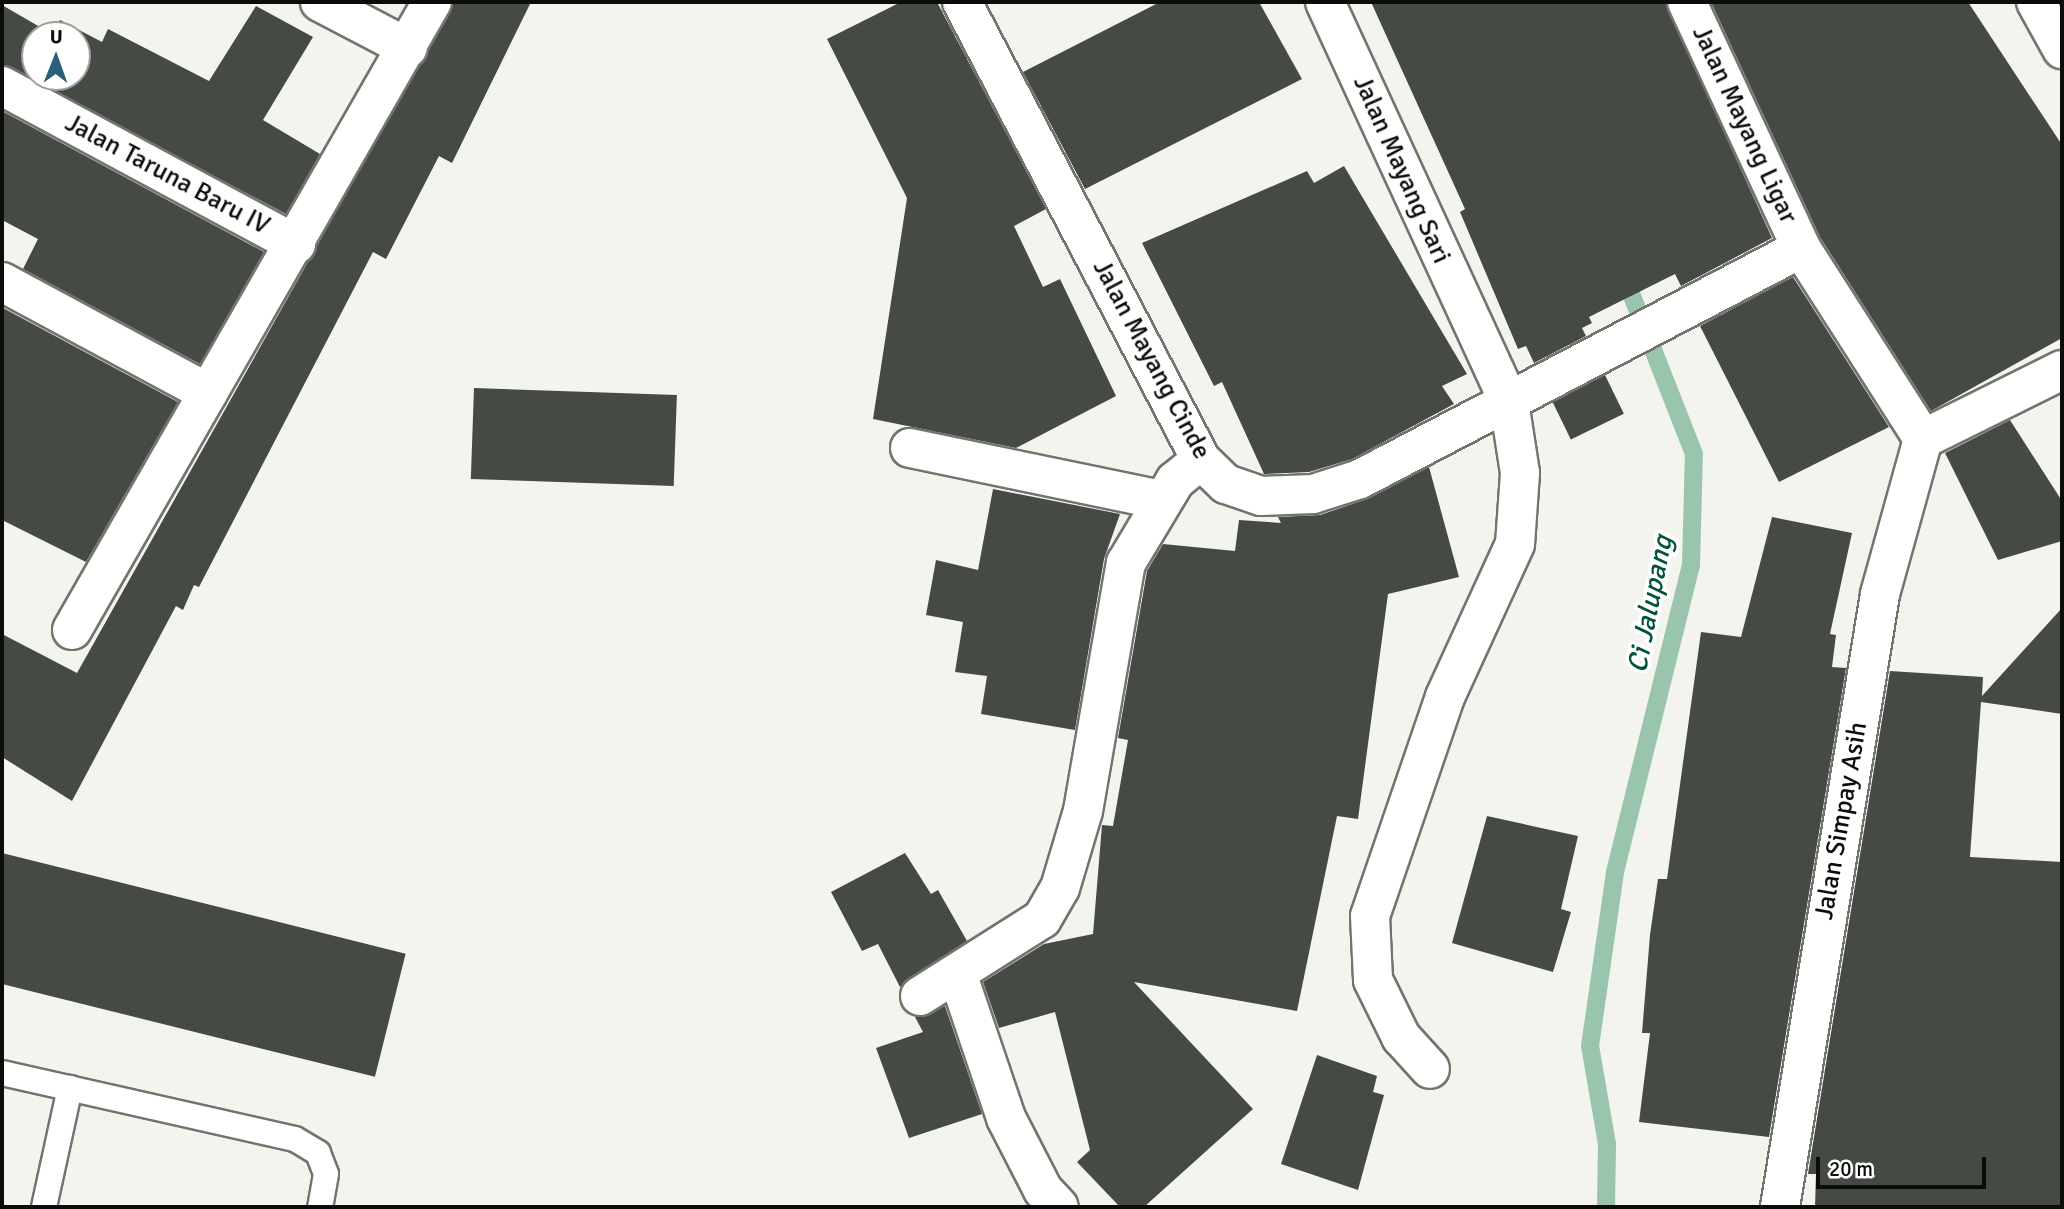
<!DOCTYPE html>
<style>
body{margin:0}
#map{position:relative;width:2064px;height:1209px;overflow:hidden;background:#f3f4ed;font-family:Signika,sans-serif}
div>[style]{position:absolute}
.stream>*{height:18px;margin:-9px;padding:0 9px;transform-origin:9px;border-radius:9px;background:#99c4ae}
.building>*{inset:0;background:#464a45;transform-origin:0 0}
.roads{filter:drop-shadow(2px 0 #73746e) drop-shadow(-2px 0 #73746e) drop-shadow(0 2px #73746e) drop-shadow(0 -2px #73746e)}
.service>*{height:24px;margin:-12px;padding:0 12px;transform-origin:12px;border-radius:12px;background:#fff}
.minor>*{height:38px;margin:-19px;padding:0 19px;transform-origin:19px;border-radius:19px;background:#fff}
span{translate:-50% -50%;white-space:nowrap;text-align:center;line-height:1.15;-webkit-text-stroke:7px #fff;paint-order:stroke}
.street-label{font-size:26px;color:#0c0c0a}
.water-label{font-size:28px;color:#005439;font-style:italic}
.frame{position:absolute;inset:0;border:4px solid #0c0c0a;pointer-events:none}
.north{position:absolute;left:21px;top:21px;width:70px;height:70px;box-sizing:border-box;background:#fff;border:2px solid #9e9e9d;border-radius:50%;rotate:1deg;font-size:19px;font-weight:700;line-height:28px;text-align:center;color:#0c0c0a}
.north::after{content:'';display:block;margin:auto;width:24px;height:32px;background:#2a5f7b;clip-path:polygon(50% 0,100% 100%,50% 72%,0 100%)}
.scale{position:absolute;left:1816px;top:1157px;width:170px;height:32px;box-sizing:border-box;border:4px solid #0c0c0a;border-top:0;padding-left:9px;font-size:21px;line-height:24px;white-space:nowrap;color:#0c0c0a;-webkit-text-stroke:5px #fff;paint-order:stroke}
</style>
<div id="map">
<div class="stream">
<i style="left:1606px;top:1207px;width:63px;rotate:-89.1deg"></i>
<i style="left:1607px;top:1144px;width:99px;rotate:-99.8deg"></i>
<i style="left:1590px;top:1046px;width:176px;rotate:-81.8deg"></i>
<i style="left:1615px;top:872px;width:316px;rotate:-76.1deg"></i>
<i style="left:1691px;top:565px;width:111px;rotate:-88.5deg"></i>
<i style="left:1694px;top:454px;width:192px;rotate:-111.4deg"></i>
</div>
<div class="building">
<i style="clip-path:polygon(454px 2px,531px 2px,452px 163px,439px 156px,386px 259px,373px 252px,199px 587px,194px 585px,183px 610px,176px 606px,72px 801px,2px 757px,2px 634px,77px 673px)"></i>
<i style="clip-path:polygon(901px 2px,937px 2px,1046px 209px,1014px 226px,1043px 287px,1060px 279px,1116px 396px,1016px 448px,873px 419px,907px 198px,827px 39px)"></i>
<i style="clip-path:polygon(1160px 2px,1259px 2px,1302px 79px,1085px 189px,1023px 72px)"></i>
<i style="clip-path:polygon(1371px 2px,1665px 2px,1772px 238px,1681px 286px,1675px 274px,1589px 317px,1592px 323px,1582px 328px,1586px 336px,1534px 363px,1526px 346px,1518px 349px,1460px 212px,1465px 209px)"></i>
<i style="clip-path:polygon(1711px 2px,1968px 2px,2062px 145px,2062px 338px,1931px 411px,1820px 237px)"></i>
<i style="clip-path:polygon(evenodd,2px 5px,52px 34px,60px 20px,102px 42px,108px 29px,209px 81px,256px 6px,313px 37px,263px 120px,320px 154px,286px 214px,2px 64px,2px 5px,35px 35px,77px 35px,77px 77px,35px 77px,35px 35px)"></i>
<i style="clip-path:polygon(2px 111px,264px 252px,200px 364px,23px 269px,38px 239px,2px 220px)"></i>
<i style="clip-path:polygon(1344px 166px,1467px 374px,1442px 386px,1454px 404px,1352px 459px,1309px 472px,1264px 474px,1222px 382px,1214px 386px,1142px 243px,1307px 171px,1314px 183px)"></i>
<i style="clip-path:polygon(1793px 277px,1889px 427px,1779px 482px,1700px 326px)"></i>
<i style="clip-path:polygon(3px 308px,178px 402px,86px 562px,2px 520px)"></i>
<i style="left:1605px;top:375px;width:43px;height:59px;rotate:64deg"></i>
<i style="left:474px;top:388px;width:203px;height:91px;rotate:2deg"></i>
<i style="clip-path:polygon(2010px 420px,2062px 501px,2062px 541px,1998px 560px,1945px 453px)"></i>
<i style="clip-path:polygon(1429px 467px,1459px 577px,1388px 594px,1358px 819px,1337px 816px,1297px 1011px,1134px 982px,1253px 1109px,1144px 1207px,1120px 1207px,1077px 1162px,1090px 1150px,1055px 1012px,999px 1028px,983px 982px,1044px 944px,1093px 934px,1102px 825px,1113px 826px,1128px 740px,1118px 738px,1147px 571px,1163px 544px,1235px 551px,1239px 520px,1281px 523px,1278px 517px,1320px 515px,1370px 498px)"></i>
<i style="clip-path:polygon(993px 489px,1120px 514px,1104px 559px,1075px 730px,981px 714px,987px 676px,955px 672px,963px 622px,926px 615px,936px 560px,978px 570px)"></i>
<i style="clip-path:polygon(1772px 517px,1852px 533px,1830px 634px,1836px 635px,1832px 667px,1846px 668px,1769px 1137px,1639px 1122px,1650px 1033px,1642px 1033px,1650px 935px,1658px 879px,1667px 879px,1701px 632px,1741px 637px)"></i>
<i style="clip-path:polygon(2062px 608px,2062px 714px,1981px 702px,1970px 857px,2062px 862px,2062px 1207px,1815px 1207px,1816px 1174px,1808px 1174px,1890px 671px,1983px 677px,1982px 696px)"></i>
<i style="clip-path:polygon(1487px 816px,1578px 836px,1561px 909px,1571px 912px,1553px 972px,1452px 943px)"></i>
<i style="left:2px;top:853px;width:416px;height:127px;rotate:14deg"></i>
<i style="clip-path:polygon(905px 853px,931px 894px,938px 890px,967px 941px,900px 987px,878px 944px,862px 951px,831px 892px)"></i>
<i style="clip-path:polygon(945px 1006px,982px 1114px,909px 1138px,876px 1048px,923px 1032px,915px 1017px)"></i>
<i style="clip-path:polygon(1317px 1055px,1377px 1076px,1373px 1092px,1384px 1095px,1358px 1190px,1281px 1164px)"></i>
</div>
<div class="roads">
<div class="service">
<i style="left:2px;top:1073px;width:300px;rotate:12.7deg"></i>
<i style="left:295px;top:1139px;width:27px;rotate:31deg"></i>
<i style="left:318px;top:1153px;width:22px;rotate:69deg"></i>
<i style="left:326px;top:1174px;width:34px;rotate:100deg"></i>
<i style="left:44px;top:1207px;width:122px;rotate:-77.7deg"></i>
</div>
<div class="minor">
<i style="left:320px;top:2px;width:99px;rotate:27.6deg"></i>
<i style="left:962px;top:2px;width:517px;rotate:62.44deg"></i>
<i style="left:1201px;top:460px;width:35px;rotate:44deg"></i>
<i style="left:1226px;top:484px;width:37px;rotate:19deg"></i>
<i style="left:1261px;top:496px;width:52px;rotate:-2.2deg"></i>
<i style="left:1313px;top:494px;width:49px;rotate:-17.7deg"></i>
<i style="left:1360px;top:479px;width:498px;rotate:-27.6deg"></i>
<i style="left:1325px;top:2px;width:440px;rotate:65.3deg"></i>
<i style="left:1509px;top:402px;width:72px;rotate:81.2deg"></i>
<i style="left:1520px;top:473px;width:71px;rotate:94deg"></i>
<i style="left:1515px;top:544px;width:168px;rotate:114.6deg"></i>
<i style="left:1445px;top:697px;width:231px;rotate:108.9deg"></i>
<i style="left:1370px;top:916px;width:64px;rotate:87.3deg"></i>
<i style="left:1373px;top:980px;width:64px;rotate:63.8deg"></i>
<i style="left:1401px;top:1037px;width:43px;rotate:47.8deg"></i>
<i style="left:1687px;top:2px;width:271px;rotate:65.1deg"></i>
<i style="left:1801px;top:248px;width:227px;rotate:57.4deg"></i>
<i style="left:2036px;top:2px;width:54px;rotate:61deg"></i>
<i style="left:2px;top:86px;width:334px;rotate:28.3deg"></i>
<i style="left:2px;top:282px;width:234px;rotate:28.3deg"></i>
<i style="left:1923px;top:439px;width:155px;rotate:-26.4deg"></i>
<i style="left:910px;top:448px;width:256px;rotate:11.7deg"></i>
<i style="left:72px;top:630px;width:724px;rotate:-60.18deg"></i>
<i style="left:957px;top:973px;width:153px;rotate:71.3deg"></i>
<i style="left:1006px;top:1118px;width:81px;rotate:62.8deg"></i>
<i style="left:1043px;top:1190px;width:23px;rotate:47deg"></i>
<i style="left:920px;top:996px;width:144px;rotate:-32.3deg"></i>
<i style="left:1042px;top:919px;width:36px;rotate:-60deg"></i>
<i style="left:1060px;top:888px;width:80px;rotate:-73.4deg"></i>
<i style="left:1083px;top:811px;width:252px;rotate:-80.2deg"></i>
<i style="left:1126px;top:563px;width:96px;rotate:-59.1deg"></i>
<i style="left:1175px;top:481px;width:33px;rotate:-39deg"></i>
<i style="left:1780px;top:1207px;width:621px;rotate:-80.73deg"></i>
<i style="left:1880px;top:594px;width:161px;rotate:-74.5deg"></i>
</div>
</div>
<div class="street-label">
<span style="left:1744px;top:125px;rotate:65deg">Jalan Mayang Ligar</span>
<span style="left:1401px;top:170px;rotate:66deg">Jalan Mayang Sari</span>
<span style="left:167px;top:175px;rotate:28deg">Jalan Taruna Baru IV</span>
<span style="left:1151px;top:360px;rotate:62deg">Jalan Mayang Cinde</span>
<span style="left:1842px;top:821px;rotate:-80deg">Jalan Simpay Asih</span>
</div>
<div class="water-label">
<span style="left:1650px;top:604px;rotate:-79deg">Ci Jalupang</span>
</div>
<div class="frame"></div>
<div class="north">U</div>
<div class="scale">20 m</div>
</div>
